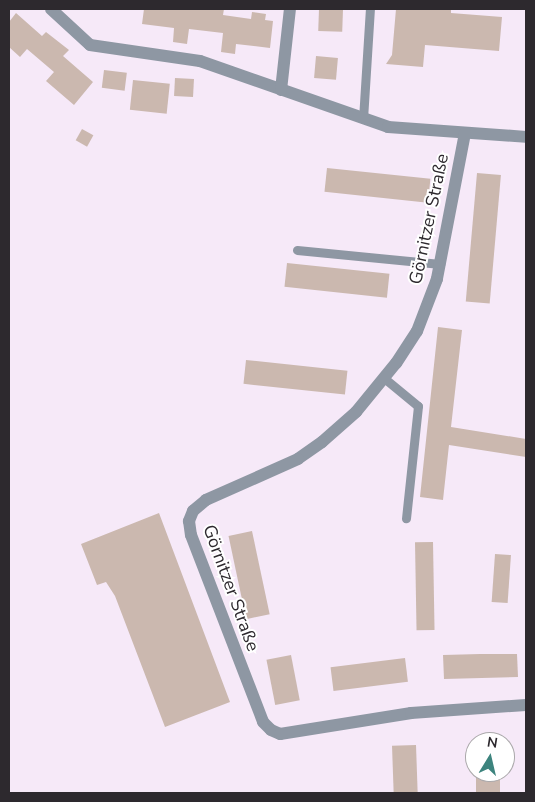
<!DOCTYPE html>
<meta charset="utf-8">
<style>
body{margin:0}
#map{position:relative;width:535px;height:802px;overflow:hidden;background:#f6e9f8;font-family:"Nunito Sans",sans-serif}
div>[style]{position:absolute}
.building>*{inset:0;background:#cbb8af;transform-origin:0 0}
.service>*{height:9px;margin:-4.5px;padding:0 4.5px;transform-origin:4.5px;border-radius:4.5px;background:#8e97a3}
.minor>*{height:12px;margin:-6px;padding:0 6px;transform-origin:6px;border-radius:6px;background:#8e97a3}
span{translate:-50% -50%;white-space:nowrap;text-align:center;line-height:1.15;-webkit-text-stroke:4px #fff;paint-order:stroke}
.street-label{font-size:18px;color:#2d292e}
.frame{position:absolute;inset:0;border:10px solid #2d292e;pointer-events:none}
.north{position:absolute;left:465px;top:732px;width:50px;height:50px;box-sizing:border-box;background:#fff;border:1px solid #aba9ab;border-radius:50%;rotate:9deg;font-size:14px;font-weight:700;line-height:20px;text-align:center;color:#2d292e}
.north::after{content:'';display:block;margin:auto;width:18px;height:22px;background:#3d847e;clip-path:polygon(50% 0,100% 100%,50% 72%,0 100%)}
</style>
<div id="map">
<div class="building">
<i style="clip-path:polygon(144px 9px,224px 9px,223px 15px,251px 19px,252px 12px,266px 14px,265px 20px,273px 21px,270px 48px,236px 44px,235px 54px,221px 52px,223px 33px,189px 29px,187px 44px,173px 42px,174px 28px,142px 24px)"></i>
<i style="left:319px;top:9px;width:24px;height:22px;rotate:2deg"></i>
<i style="clip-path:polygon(396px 9px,451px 9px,451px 13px,502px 17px,499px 51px,425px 45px,423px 67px,386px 64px,392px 55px)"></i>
<i style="clip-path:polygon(16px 13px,42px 36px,46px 32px,69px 50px,63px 56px,93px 82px,74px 105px,46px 81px,54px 72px,27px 49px,20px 57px,9px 47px,9px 22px)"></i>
<i style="left:316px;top:56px;width:22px;height:22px;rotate:5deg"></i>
<i style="left:104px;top:70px;width:23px;height:18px;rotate:7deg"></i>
<i style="left:175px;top:78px;width:19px;height:18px;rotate:3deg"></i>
<i style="left:133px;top:80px;width:37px;height:30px;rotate:6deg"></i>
<i style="left:82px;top:129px;width:13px;height:13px;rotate:29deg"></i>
<i style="left:327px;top:168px;width:104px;height:24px;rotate:6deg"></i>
<i style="left:477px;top:173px;width:24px;height:129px;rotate:5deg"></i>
<i style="left:287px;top:263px;width:103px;height:24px;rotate:6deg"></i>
<i style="clip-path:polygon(438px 327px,462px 330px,451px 427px,526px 439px,526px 457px,449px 445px,443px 500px,420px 497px)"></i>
<i style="left:246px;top:360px;width:102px;height:24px;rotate:6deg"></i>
<i style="clip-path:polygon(159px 513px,230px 702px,165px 727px,115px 596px,106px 582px,97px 585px,81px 544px)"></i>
<i style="left:252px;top:531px;width:85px;height:24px;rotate:78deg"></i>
<i style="left:433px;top:542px;width:88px;height:18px;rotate:89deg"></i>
<i style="left:495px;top:554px;width:16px;height:48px;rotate:4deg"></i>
<i style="clip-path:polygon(480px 654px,517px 654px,518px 677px,444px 679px,443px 655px)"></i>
<i style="left:291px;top:655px;width:46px;height:25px;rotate:79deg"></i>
<i style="left:405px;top:658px;width:24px;height:75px;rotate:83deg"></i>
<i style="left:416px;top:745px;width:48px;height:24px;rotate:88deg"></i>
<i style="left:476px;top:772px;width:24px;height:21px"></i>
</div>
<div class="service">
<i style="left:363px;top:119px;width:110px;rotate:-86.4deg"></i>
<i style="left:297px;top:250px;width:144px;rotate:5.6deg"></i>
<i style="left:384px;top:378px;width:44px;rotate:39.5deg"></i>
<i style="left:418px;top:406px;width:113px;rotate:96.1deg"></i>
</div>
<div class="minor">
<i style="left:51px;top:9px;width:53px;rotate:42.7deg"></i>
<i style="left:90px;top:45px;width:111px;rotate:8.3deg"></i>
<i style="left:200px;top:61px;width:199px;rotate:19.3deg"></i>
<i style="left:388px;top:127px;width:138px;rotate:4.1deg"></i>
<i style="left:281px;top:90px;width:81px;rotate:-83.7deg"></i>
<i style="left:465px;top:133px;width:149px;rotate:100.9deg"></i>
<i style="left:437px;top:279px;width:56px;rotate:111deg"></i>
<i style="left:417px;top:331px;width:38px;rotate:123deg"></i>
<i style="left:396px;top:363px;width:63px;rotate:129.2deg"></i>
<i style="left:356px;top:412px;width:45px;rotate:138.6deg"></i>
<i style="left:322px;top:442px;width:29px;rotate:145deg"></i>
<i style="left:298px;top:459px;width:101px;rotate:156deg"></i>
<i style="left:206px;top:500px;width:17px;rotate:140deg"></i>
<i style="left:193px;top:511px;width:11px;rotate:112deg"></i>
<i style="left:189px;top:521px;width:14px;rotate:82deg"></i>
<i style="left:191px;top:535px;width:200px;rotate:68.9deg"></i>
<i style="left:263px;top:722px;width:11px;rotate:45deg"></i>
<i style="left:271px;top:730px;width:10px;rotate:24deg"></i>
<i style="left:280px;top:734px;width:133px;rotate:-9.1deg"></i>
<i style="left:411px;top:713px;width:115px;rotate:-4deg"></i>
</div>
<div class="street-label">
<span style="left:429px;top:219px;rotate:-78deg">Görnitzer Straße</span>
<span style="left:231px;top:588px;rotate:70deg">Görnitzer Straße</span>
</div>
<div class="frame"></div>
<div class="north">N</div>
</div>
